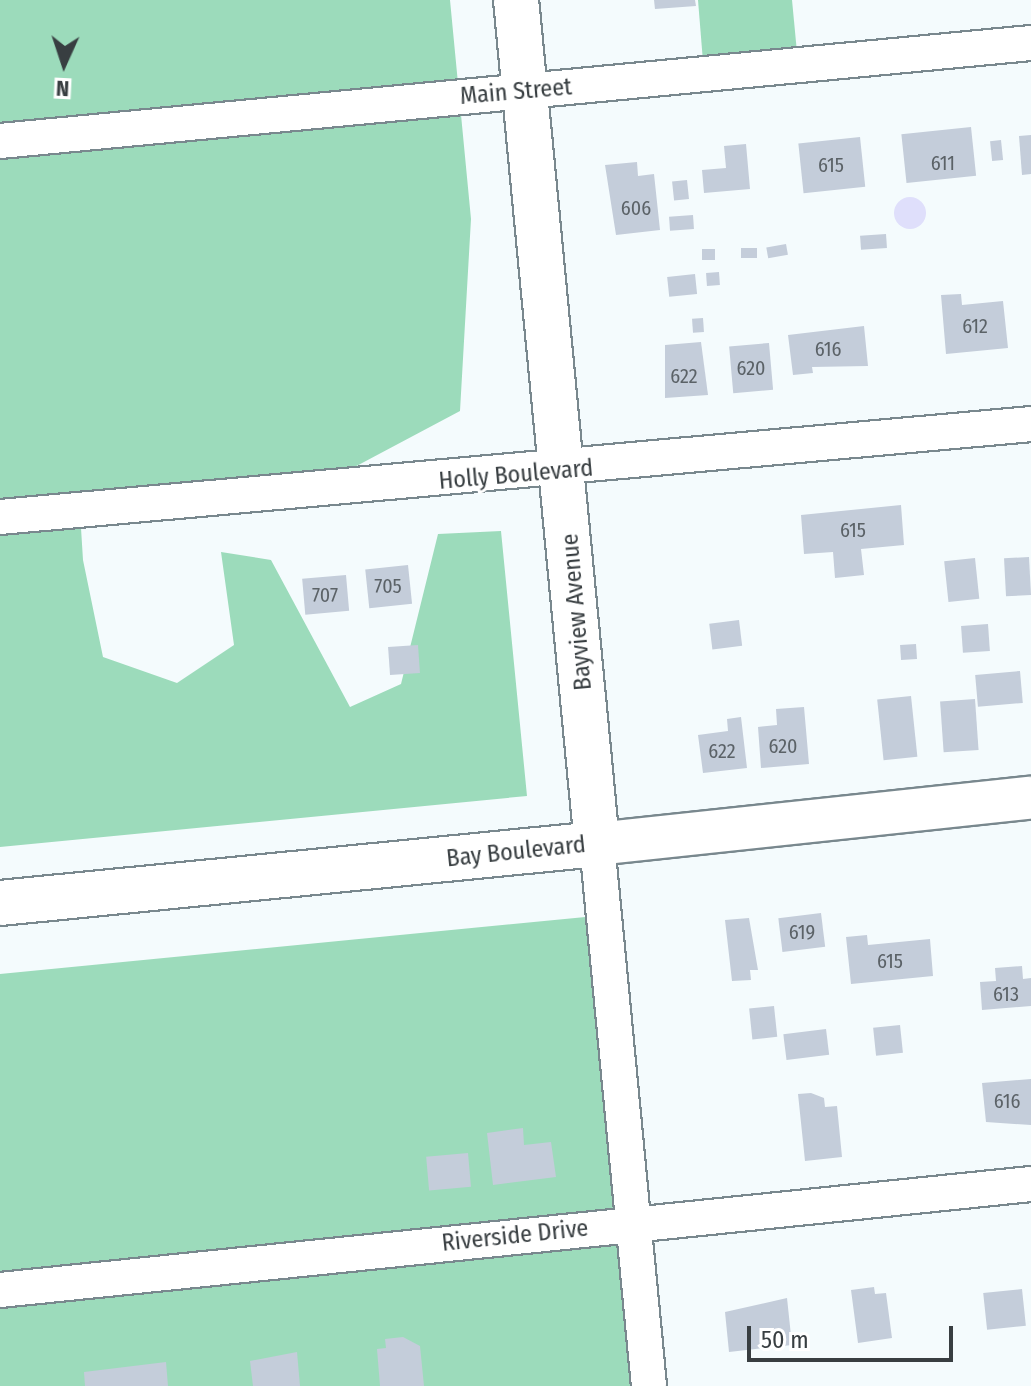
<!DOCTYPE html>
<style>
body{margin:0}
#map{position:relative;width:1031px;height:1386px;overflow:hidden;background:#f4fbfd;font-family:"Fira Sans Condensed",sans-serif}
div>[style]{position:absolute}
.green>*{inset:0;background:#9cdbbb}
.water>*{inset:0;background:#dfdffb}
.round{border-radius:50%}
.building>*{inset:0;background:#c4cdda;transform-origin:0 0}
.roads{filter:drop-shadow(2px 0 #79888e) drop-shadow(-2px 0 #79888e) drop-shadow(0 2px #79888e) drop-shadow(0 -2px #79888e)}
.minor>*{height:34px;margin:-17px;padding:0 17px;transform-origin:17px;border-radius:17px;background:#fff}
.tertiary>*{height:42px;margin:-21px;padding:0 21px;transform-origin:21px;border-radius:21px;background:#fff}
.secondary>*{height:44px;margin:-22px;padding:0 22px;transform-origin:22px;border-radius:22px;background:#fff}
span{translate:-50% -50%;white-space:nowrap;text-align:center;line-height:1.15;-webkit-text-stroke:6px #fff;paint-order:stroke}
.number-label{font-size:20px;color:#5b6267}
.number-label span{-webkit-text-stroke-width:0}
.street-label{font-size:24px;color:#383e41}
.north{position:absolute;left:24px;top:24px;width:80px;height:80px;-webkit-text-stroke:6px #fff;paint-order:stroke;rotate:183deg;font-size:22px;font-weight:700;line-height:32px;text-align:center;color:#383e41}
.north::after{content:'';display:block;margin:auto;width:28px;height:36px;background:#383e41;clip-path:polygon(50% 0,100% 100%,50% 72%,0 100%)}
.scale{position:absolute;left:747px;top:1326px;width:206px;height:36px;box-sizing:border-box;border:4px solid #383e41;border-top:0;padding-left:10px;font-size:24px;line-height:28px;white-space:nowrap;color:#383e41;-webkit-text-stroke:6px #fff;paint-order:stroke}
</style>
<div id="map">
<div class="green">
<i style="clip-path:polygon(0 0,450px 0,471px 219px,460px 411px,332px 479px,79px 496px,83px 560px,103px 657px,177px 683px,234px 645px,221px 552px,271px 560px,350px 707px,401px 684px,438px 534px,501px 531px,527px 796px,0 847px)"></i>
<i style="clip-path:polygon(698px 0,792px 0,798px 63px,704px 74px)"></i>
<i style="clip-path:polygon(606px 915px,652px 1386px,0 1386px,0 974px)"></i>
</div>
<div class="water">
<i class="round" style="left:894px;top:197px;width:32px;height:32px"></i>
</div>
<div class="building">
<i style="clip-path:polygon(654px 0,695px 0,696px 6px,655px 9px)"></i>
<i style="left:971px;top:127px;width:49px;height:70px;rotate:84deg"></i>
<i style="clip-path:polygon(1031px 135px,1031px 174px,1022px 175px,1019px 136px)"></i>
<i style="left:860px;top:137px;width:50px;height:62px;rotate:84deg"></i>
<i style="left:1001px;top:140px;width:20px;height:11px;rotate:84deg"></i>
<i style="clip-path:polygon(746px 144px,750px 189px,704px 193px,702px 170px,726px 168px,724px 146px)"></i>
<i style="clip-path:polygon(637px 162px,638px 176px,654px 174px,660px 230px,616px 235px,605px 165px)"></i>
<i style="left:687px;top:180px;width:19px;height:15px;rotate:84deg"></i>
<i style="left:693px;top:215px;width:14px;height:24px;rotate:86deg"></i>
<i style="left:886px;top:234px;width:14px;height:26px;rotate:86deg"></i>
<i style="left:786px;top:244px;width:11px;height:20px;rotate:80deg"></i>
<i style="left:741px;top:248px;width:16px;height:10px"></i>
<i style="left:702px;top:249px;width:13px;height:11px"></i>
<i style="left:719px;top:272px;width:13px;height:13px;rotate:86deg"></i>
<i style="left:695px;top:274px;width:20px;height:28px;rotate:84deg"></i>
<i style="clip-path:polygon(961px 294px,962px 305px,1003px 301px,1008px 348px,946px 354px,941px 295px)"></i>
<i style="left:703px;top:318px;width:14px;height:11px;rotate:86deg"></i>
<i style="clip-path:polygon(864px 326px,868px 366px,812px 367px,813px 373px,793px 375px,788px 335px)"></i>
<i style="clip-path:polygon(701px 342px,708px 395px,665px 398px,665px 345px)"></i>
<i style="left:769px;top:343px;width:47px;height:40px;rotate:85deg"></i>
<i style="clip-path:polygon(901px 505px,904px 545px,861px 549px,864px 575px,835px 578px,833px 552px,804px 554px,801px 515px)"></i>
<i style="left:1029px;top:557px;width:38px;height:25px;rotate:87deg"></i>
<i style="left:975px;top:558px;width:41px;height:31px;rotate:84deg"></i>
<i style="left:408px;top:565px;width:39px;height:43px;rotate:84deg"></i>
<i style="left:346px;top:575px;width:36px;height:44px;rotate:85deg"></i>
<i style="left:739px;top:620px;width:26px;height:30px;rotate:83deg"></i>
<i style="left:988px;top:624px;width:27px;height:27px;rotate:86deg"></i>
<i style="left:916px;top:644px;width:15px;height:16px;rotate:86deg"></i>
<i style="left:418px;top:645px;width:28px;height:30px;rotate:86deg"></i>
<i style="left:1020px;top:671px;width:32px;height:45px;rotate:85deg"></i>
<i style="left:911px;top:696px;width:61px;height:34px;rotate:84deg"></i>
<i style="left:975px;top:699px;width:51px;height:35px;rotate:86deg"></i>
<i style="clip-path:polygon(804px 707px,809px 764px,761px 768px,758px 727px,777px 725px,776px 709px)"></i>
<i style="clip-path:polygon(741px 717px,747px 768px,703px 773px,698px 735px,728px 731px,727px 719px)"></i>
<i style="left:821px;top:913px;width:34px;height:43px;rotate:83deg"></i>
<i style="clip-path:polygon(749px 918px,758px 970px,750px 970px,751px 980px,732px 981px,725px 920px)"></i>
<i style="clip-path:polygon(867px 935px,868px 945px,930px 939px,933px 976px,851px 984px,846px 937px)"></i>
<i style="clip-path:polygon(1022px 966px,1023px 979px,1031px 978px,1031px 1006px,982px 1010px,980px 982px,996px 981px,995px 968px)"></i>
<i style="left:774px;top:1006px;width:31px;height:25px;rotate:84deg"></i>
<i style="left:900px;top:1025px;width:28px;height:27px;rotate:84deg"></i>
<i style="left:826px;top:1029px;width:26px;height:43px;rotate:83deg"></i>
<i style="clip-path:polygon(1031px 1079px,1031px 1125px,986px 1122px,982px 1083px)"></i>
<i style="clip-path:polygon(811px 1093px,824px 1098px,825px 1107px,837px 1106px,842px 1157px,805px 1161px,798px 1094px)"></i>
<i style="clip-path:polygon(523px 1128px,524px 1145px,551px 1142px,556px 1177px,493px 1185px,487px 1133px)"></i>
<i style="left:468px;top:1153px;width:34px;height:42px;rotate:85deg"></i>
<i style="clip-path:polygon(874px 1287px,875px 1294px,886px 1293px,892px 1338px,858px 1343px,851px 1290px)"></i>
<i style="left:1022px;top:1289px;width:37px;height:39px;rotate:84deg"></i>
<i style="clip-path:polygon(787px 1298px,792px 1345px,729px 1352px,725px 1312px)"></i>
<i style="clip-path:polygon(403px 1337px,420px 1346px,424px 1386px,380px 1386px,377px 1349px,386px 1348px,385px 1339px)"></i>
<i style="clip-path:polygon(297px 1352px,300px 1386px,253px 1386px,250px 1361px)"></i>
<i style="clip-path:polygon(166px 1362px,168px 1386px,85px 1386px,84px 1372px)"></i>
</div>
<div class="roads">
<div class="minor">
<i style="left:0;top:141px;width:1036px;rotate:-5.43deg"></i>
<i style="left:0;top:517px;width:1035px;rotate:-5.15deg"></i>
<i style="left:597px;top:844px;width:544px;rotate:84.52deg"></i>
<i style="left:0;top:1290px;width:1036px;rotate:-5.87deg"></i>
</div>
<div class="tertiary">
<i style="left:597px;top:844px;width:436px;rotate:-6.1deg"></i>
</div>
<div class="secondary">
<i style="left:0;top:903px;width:600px;rotate:-5.64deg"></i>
<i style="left:597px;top:844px;width:848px;rotate:-95.48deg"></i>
</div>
</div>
<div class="number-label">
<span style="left:943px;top:163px">611</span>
<span style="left:831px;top:165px">615</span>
<span style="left:636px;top:208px">606</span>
<span style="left:975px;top:326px">612</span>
<span style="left:828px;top:349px">616</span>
<span style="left:751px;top:368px">620</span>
<span style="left:684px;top:376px">622</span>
<span style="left:853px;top:530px">615</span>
<span style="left:388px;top:586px">705</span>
<span style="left:325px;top:595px">707</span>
<span style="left:783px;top:746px">620</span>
<span style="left:722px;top:751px">622</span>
<span style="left:802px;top:932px">619</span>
<span style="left:890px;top:961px">615</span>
<span style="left:1006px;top:994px">613</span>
<span style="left:1007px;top:1101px">616</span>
</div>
<div class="street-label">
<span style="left:516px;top:92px;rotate:-5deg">Main Street</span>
<span style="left:516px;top:475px;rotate:-5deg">Holly Boulevard</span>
<span style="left:577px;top:612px;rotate:-95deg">Bayview Avenue</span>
<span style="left:516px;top:852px;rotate:-6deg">Bay Boulevard</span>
<span style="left:515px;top:1236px;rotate:-6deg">Riverside Drive</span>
</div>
<div class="north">N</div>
<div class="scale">50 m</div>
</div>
